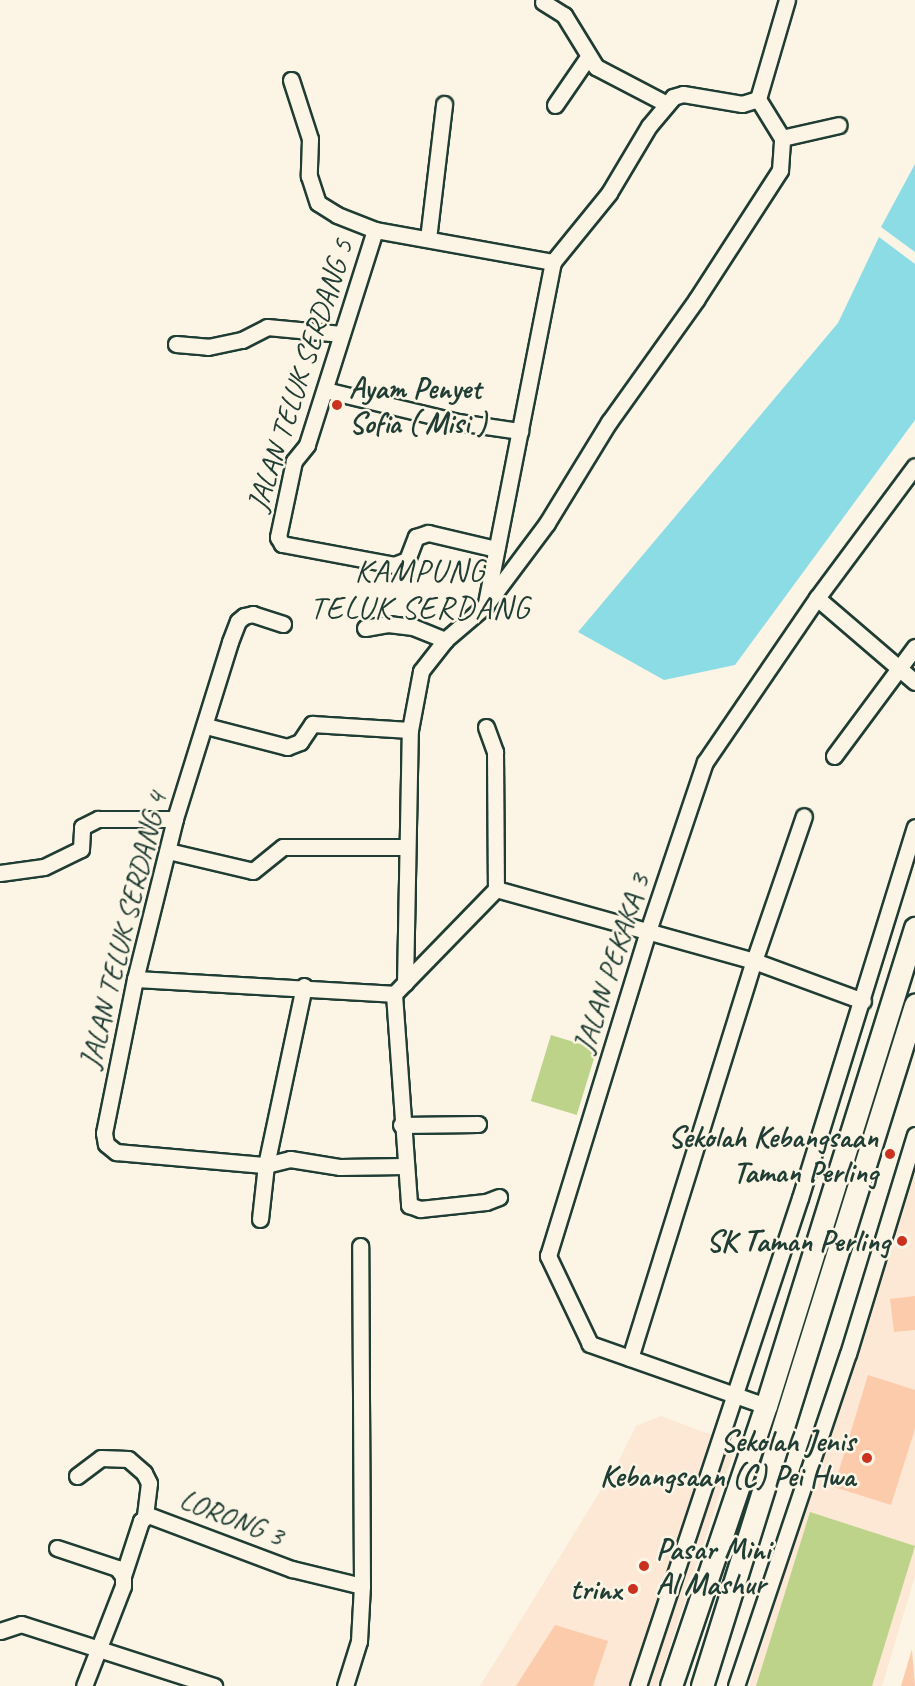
<!DOCTYPE html>
<style>
body{margin:0}
#map{position:relative;width:915px;height:1686px;overflow:hidden;background:#fcf5e5;font-family:Caveat,sans-serif}
div>[style]{position:absolute}
.built>*{inset:0;background:#fce8d4}
.green>*{inset:0;background:#bcd389;transform-origin:0 0}
.water>*{inset:0;background:#8bdce5}
.building>*{inset:0;background:#fccbab}
.roads{filter:drop-shadow(2px 0 #1f3d34) drop-shadow(-2px 0 #1f3d34) drop-shadow(0 2px #1f3d34) drop-shadow(0 -2px #1f3d34)}
.minor>*{height:15px;margin:-7.5px;padding:0 7.5px;transform-origin:7.5px;border-radius:7.5px;background:#fcf5e5}
.secondary>*{height:21px;margin:-10.5px;padding:0 10.5px;transform-origin:10.5px;border-radius:10.5px;background:#fcf5e5}
.dots>*{width:16px;height:16px;translate:-50% -50%;box-sizing:border-box;border:3px solid #fcf5e5;border-radius:50%}
span{translate:-50% -50%;white-space:nowrap;text-align:center;line-height:1.15;-webkit-text-stroke:5px #fcf5e5;paint-order:stroke}
.street-label{font-size:30px;color:#1f3d34}
.poi-label{font-size:30px;color:#1f3d34;font-weight:700}
.left{translate:0 -50%;text-align:left}
.right{translate:-100% -50%;text-align:right}
.neighbourhood-label{font-size:32px;color:#1f3d34;letter-spacing:1.5px}
</style>
<div id="map">
<div class="built">
<i style="clip-path:polygon(915px 1161px,915px 1576px,882px 1686px,749px 1686px)"></i>
<i style="clip-path:polygon(661px 1416px,736px 1444px,657px 1686px,480px 1686px,617px 1464px,636px 1426px)"></i>
</div>
<div class="green">
<i style="left:551px;top:1035px;width:48px;height:69px;rotate:17deg"></i>
<i style="clip-path:polygon(810px 1512px,915px 1546px,872px 1686px,756px 1686px)"></i>
</div>
<div class="water">
<i style="clip-path:polygon(915px 164px,915px 252px,881px 227px)"></i>
<i style="clip-path:polygon(879px 237px,915px 264px,915px 420px,735px 665px,664px 680px,578px 632px,838px 323px)"></i>
</div>
<div class="building">
<i style="clip-path:polygon(915px 1296px,915px 1330px,894px 1332px,890px 1299px)"></i>
<i style="clip-path:polygon(868px 1375px,915px 1390px,915px 1429px,891px 1505px,834px 1487px)"></i>
<i style="clip-path:polygon(555px 1625px,608px 1641px,593px 1686px,516px 1686px)"></i>
<i style="clip-path:polygon(912px 1649px,915px 1686px,901px 1686px)"></i>
</div>
<div class="roads">
<div class="minor">
<i style="left:543px;top:2px;width:25px;rotate:32deg"></i>
<i style="left:564px;top:15px;width:61px;rotate:58.4deg"></i>
<i style="left:596px;top:67px;width:78px;rotate:27.6deg"></i>
<i style="left:291px;top:80px;width:62px;rotate:72.1deg"></i>
<i style="left:310px;top:139px;width:37px;rotate:92deg"></i>
<i style="left:309px;top:176px;width:28px;rotate:72deg"></i>
<i style="left:318px;top:203px;width:22px;rotate:32deg"></i>
<i style="left:337px;top:215px;width:41px;rotate:21.5deg"></i>
<i style="left:375px;top:230px;width:181px;rotate:10.2deg"></i>
<i style="left:555px;top:105px;width:58px;rotate:-55.5deg"></i>
<i style="left:782px;top:138px;width:58px;rotate:-12.8deg"></i>
<i style="left:375px;top:230px;width:225px;rotate:107.6deg"></i>
<i style="left:307px;top:445px;width:21px;rotate:129deg"></i>
<i style="left:294px;top:461px;width:78px;rotate:101.9deg"></i>
<i style="left:278px;top:537px;width:8px;rotate:60deg"></i>
<i style="left:282px;top:544px;width:114px;rotate:10.6deg"></i>
<i style="left:394px;top:565px;width:14px;rotate:-21deg"></i>
<i style="left:407px;top:560px;width:25px;rotate:-69deg"></i>
<i style="left:416px;top:537px;width:13px;rotate:-18deg"></i>
<i style="left:428px;top:533px;width:70px;rotate:13.2deg"></i>
<i style="left:428px;top:239px;width:136px;rotate:-83.2deg"></i>
<i style="left:176px;top:344px;width:32px;rotate:5deg"></i>
<i style="left:208px;top:347px;width:35px;rotate:-12deg"></i>
<i style="left:242px;top:340px;width:28px;rotate:-27deg"></i>
<i style="left:267px;top:327px;width:75px;rotate:5.3deg"></i>
<i style="left:325px;top:390px;width:137px;rotate:13.5deg"></i>
<i style="left:458px;top:422px;width:63px;rotate:8.3deg"></i>
<i style="left:817px;top:598px;width:129px;rotate:40.6deg"></i>
<i style="left:486px;top:603px;width:348px;rotate:-78.9deg"></i>
<i style="left:553px;top:262px;width:89px;rotate:-50.9deg"></i>
<i style="left:609px;top:193px;width:78px;rotate:-59.2deg"></i>
<i style="left:649px;top:126px;width:38px;rotate:-50deg"></i>
<i style="left:673px;top:97px;width:10px;rotate:-17deg"></i>
<i style="left:683px;top:94px;width:60px;rotate:9.6deg"></i>
<i style="left:742px;top:104px;width:17px;rotate:-17deg"></i>
<i style="left:758px;top:99px;width:103px;rotate:-73.7deg"></i>
<i style="left:283px;top:624px;width:32px;rotate:-162deg"></i>
<i style="left:253px;top:614px;width:9px;rotate:167deg"></i>
<i style="left:244px;top:616px;width:8px;rotate:140deg"></i>
<i style="left:238px;top:621px;width:22px;rotate:111deg"></i>
<i style="left:230px;top:642px;width:185px;rotate:107.3deg"></i>
<i style="left:175px;top:819px;width:165px;rotate:104deg"></i>
<i style="left:135px;top:979px;width:157px;rotate:101.4deg"></i>
<i style="left:104px;top:1133px;width:11px;rotate:80deg"></i>
<i style="left:106px;top:1144px;width:13px;rotate:39deg"></i>
<i style="left:116px;top:1152px;width:151px;rotate:5deg"></i>
<i style="left:266px;top:1165px;width:25px;rotate:-14deg"></i>
<i style="left:290px;top:1159px;width:51px;rotate:9.1deg"></i>
<i style="left:340px;top:1167px;width:64px;rotate:-0.9deg"></i>
<i style="left:365px;top:628px;width:23px;rotate:-10deg"></i>
<i style="left:388px;top:624px;width:25px;rotate:7deg"></i>
<i style="left:413px;top:627px;width:35px;rotate:22deg"></i>
<i style="left:206px;top:726px;width:84px;rotate:14.5deg"></i>
<i style="left:287px;top:747px;width:14px;rotate:-21deg"></i>
<i style="left:300px;top:742px;width:22px;rotate:-56deg"></i>
<i style="left:312px;top:724px;width:98px;rotate:3.5deg"></i>
<i style="left:486px;top:727px;width:27px;rotate:70deg"></i>
<i style="left:495px;top:752px;width:137px;rotate:89.6deg"></i>
<i style="left:834px;top:756px;width:136px;rotate:-53.4deg"></i>
<i style="left:168px;top:851px;width:87px;rotate:13.2deg"></i>
<i style="left:253px;top:871px;width:38px;rotate:-39deg"></i>
<i style="left:283px;top:847px;width:124px"></i>
<i style="left:0;top:873px;width:44px;rotate:-7.8deg"></i>
<i style="left:44px;top:867px;width:41px;rotate:-25.9deg"></i>
<i style="left:81px;top:849px;width:22px;rotate:-87deg"></i>
<i style="left:82px;top:827px;width:18px;rotate:-27deg"></i>
<i style="left:98px;top:819px;width:77px"></i>
<i style="left:496px;top:889px;width:268px;rotate:15.6deg"></i>
<i style="left:754px;top:961px;width:116px;rotate:20.2deg"></i>
<i style="left:135px;top:979px;width:259px;rotate:3.3deg"></i>
<i style="left:394px;top:994px;width:146px;rotate:-45.8deg"></i>
<i style="left:405px;top:983px;width:253px;rotate:-88.9deg"></i>
<i style="left:410px;top:730px;width:60px;rotate:-79.4deg"></i>
<i style="left:421px;top:671px;width:39px;rotate:-52deg"></i>
<i style="left:445px;top:640px;width:52px;rotate:-40.4deg"></i>
<i style="left:485px;top:606px;width:104px;rotate:-53.2deg"></i>
<i style="left:547px;top:523px;width:119px;rotate:-58.5deg"></i>
<i style="left:609px;top:422px;width:150px;rotate:-54.5deg"></i>
<i style="left:696px;top:300px;width:155px;rotate:-57.1deg"></i>
<i style="left:780px;top:170px;width:32px;rotate:-86deg"></i>
<i style="left:782px;top:138px;width:46px;rotate:-121.6deg"></i>
<i style="left:394px;top:994px;width:212px;rotate:85.9deg"></i>
<i style="left:409px;top:1205px;width:12px;rotate:20deg"></i>
<i style="left:420px;top:1209px;width:66px;rotate:-6.1deg"></i>
<i style="left:486px;top:1202px;width:14px;rotate:-21deg"></i>
<i style="left:401px;top:1125px;width:77px;rotate:-0.7deg"></i>
<i style="left:260px;top:1219px;width:54px;rotate:-83.7deg"></i>
<i style="left:266px;top:1165px;width:183px;rotate:-78deg"></i>
<i style="left:630px;top:1358px;width:416px;rotate:-72.7deg"></i>
<i style="left:754px;top:961px;width:153px;rotate:-71deg"></i>
<i style="left:766px;top:1406px;width:187px;rotate:-160.6deg"></i>
<i style="left:590px;top:1344px;width:98px;rotate:-115.5deg"></i>
<i style="left:548px;top:1256px;width:340px;rotate:-72.9deg"></i>
<i style="left:648px;top:931px;width:178px;rotate:-71.4deg"></i>
<i style="left:705px;top:762px;width:199px;rotate:-55.7deg"></i>
<i style="left:817px;top:598px;width:164px;rotate:-53.4deg"></i>
<i style="left:77px;top:1476px;width:30px;rotate:-37deg"></i>
<i style="left:101px;top:1458px;width:27px;rotate:2deg"></i>
<i style="left:128px;top:1459px;width:21px;rotate:41deg"></i>
<i style="left:144px;top:1473px;width:11px;rotate:63deg"></i>
<i style="left:149px;top:1483px;width:33px;rotate:97deg"></i>
<i style="left:57px;top:1548px;width:63px;rotate:18.4deg"></i>
<i style="left:117px;top:1568px;width:10px;rotate:53deg"></i>
<i style="left:123px;top:1576px;width:10px;rotate:90deg"></i>
<i style="left:123px;top:1586px;width:107px;rotate:111.3deg"></i>
<i style="left:123px;top:1576px;width:58px;rotate:-71.9deg"></i>
<i style="left:141px;top:1521px;width:9px;rotate:-41deg"></i>
<i style="left:148px;top:1515px;width:154px;rotate:20.6deg"></i>
<i style="left:292px;top:1569px;width:72px;rotate:13.7deg"></i>
<i style="left:0;top:1631px;width:22px;rotate:-18deg"></i>
<i style="left:21px;top:1624px;width:203px;rotate:17.8deg"></i>
<i style="left:345px;top:1686px;width:47px;rotate:-72.7deg"></i>
<i style="left:359px;top:1641px;width:55px;rotate:-86.9deg"></i>
<i style="left:362px;top:1586px;width:340px;rotate:-90.3deg"></i>
<i style="left:638px;top:1686px;width:514px;rotate:-71.64deg"></i>
<i style="left:800px;top:1198px;width:388px;rotate:-72.8deg"></i>
<i style="left:736px;top:1686px;width:350px;rotate:-71.4deg"></i>
<i style="left:848px;top:1354px;width:229px;rotate:-73deg"></i>
</div>
<div class="secondary">
<i style="left:671px;top:1686px;width:296px;rotate:-71.3deg"></i>
<i style="left:766px;top:1406px;width:501px;rotate:-72.69deg"></i>
<i style="left:702px;top:1686px;width:714px;rotate:-72.63deg"></i>
</div>
</div>
<div class="dots">
<i style="left:337px;top:405px;background:#c8321e"></i>
<i style="left:890px;top:1154px;background:#c8321e"></i>
<i style="left:902px;top:1241px;background:#c8321e"></i>
<i style="left:867px;top:1458px;background:#c8321e"></i>
<i style="left:644px;top:1566px;background:#c8321e"></i>
<i style="left:633px;top:1589px;background:#c8321e"></i>
</div>
<div class="street-label">
<span style="left:300px;top:375px;rotate:-72deg">JALAN TELUK SERDANG 5</span>
<span style="left:123px;top:930px;rotate:-76deg">JALAN TELUK SERDANG 4</span>
<span style="left:611px;top:963px;rotate:-72deg">JALAN PEKAKA 3</span>
<span style="left:232px;top:1517px;rotate:21deg">LORONG 3</span>
</div>
<div class="poi-label">
<span class="left" style="left:349px;top:405px">Ayam Penyet<br>Sofia ( Misi )</span>
<span class="right" style="left:878px;top:1154px">Sekolah Kebangsaan<br>Taman Perling</span>
<span class="right" style="left:890px;top:1241px">SK Taman Perling</span>
<span class="right" style="left:855px;top:1458px">Sekolah Jenis<br>Kebangsaan (C) Pei Hwa</span>
<span class="left" style="left:656px;top:1566px">Pasar Mini<br>Al Mashur</span>
<span class="right" style="left:621px;top:1589px">trinx</span>
</div>
<div class="neighbourhood-label">
<span style="left:420px;top:590px">KAMPUNG<br>TELUK SERDANG</span>
</div>
</div>
